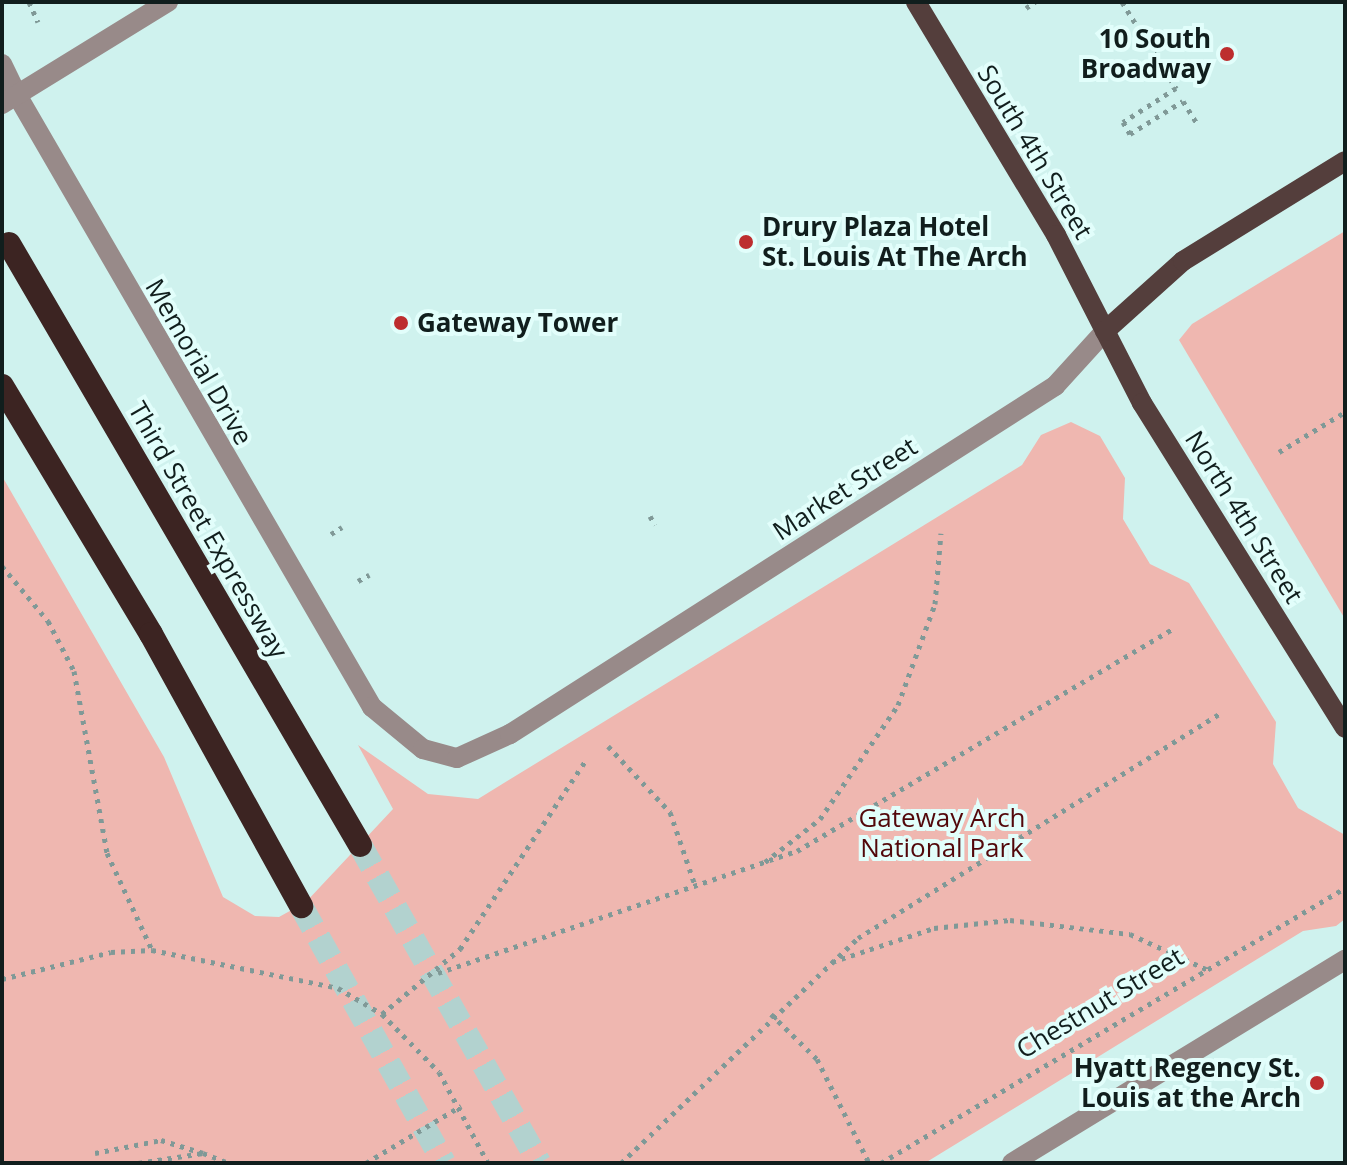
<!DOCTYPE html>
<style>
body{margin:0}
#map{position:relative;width:1347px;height:1165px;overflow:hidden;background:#cff2ee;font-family:"Open Sans",sans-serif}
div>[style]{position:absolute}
.green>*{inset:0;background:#efb7b0}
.motorway-tunnel>*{height:24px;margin-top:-12px;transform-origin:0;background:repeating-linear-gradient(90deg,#b2d2cf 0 24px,transparent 0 36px)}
.path>*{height:5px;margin-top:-2.5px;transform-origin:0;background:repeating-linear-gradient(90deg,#809997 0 4px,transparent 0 10px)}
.minor>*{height:20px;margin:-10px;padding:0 10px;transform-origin:10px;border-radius:10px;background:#988a89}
.tertiary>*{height:20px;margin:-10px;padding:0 10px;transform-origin:10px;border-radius:10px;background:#988a89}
.primary>*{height:20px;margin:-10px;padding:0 10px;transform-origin:10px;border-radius:10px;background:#543e3c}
.motorway>*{height:24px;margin:-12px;padding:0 12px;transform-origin:12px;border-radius:12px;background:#3c2422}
.dots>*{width:22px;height:22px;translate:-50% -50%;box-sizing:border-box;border:4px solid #e2fefb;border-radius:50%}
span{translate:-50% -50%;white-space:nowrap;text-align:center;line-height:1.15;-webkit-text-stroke:8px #e2fefb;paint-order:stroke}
.poi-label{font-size:26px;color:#111e1d;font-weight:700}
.right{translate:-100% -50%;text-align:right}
.left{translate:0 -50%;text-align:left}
.street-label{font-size:26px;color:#111e1d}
.park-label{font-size:26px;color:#52070a}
.frame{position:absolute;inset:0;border:4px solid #111e1d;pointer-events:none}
</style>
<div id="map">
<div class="green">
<i style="clip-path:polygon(1345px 231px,1345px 619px,1179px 340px,1192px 324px)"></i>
<i style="clip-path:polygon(1071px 422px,1100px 436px,1125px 478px,1123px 519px,1150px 564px,1189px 583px,1276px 722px,1273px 764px,1298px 808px,1345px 835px,1345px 919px,1336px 926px,1303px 931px,925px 1163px,2px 1163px,2px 476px,164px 757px,223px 897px,255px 916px,279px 917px,306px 902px,393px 809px,358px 745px,428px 794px,478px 799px,1022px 465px,1041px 435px)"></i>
</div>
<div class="motorway-tunnel">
<i style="left:360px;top:845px;width:365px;rotate:60.6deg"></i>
<i style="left:301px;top:906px;width:294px;rotate:60.9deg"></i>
</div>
<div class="path">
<i style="left:29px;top:2px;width:22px;rotate:66deg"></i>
<i style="left:1122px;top:2px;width:102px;rotate:57.9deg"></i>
<i style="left:1176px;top:88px;width:63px;rotate:147.3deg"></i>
<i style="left:1123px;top:122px;width:14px;rotate:60deg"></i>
<i style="left:1130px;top:134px;width:62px;rotate:-31.9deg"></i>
<i style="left:1183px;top:101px;width:25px;rotate:58deg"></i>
<i style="left:1026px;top:8px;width:11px;rotate:-34deg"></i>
<i style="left:1279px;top:452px;width:77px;rotate:-31.2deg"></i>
<i style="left:650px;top:516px;width:10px;rotate:61deg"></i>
<i style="left:331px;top:534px;width:13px;rotate:-32deg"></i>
<i style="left:2px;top:566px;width:72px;rotate:50.1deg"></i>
<i style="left:48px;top:621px;width:56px;rotate:62.5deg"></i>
<i style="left:74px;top:671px;width:185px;rotate:79.7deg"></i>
<i style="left:107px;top:853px;width:107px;rotate:65.1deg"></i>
<i style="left:358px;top:581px;width:13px;rotate:-29deg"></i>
<i style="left:608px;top:746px;width:91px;rotate:46.8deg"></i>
<i style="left:670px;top:812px;width:80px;rotate:71.1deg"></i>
<i style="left:765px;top:862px;width:70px;rotate:-38deg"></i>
<i style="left:820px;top:819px;width:138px;rotate:-55.6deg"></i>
<i style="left:898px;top:705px;width:108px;rotate:-69.9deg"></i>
<i style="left:935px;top:604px;width:71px;rotate:-85.2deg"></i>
<i style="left:832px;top:962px;width:108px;rotate:-18.4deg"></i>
<i style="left:934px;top:928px;width:76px;rotate:-6deg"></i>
<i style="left:1010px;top:920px;width:121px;rotate:6.7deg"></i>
<i style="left:1130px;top:934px;width:86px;rotate:24.8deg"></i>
<i style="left:438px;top:973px;width:379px;rotate:-18.8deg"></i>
<i style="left:797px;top:851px;width:436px;rotate:-30.6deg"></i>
<i style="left:2px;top:979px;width:112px;rotate:-13.9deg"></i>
<i style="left:111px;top:952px;width:41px;rotate:-2.8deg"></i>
<i style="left:152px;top:950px;width:190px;rotate:11.5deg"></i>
<i style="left:338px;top:988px;width:51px;rotate:30.6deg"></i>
<i style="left:382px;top:1014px;width:81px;rotate:45.5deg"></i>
<i style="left:439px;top:1072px;width:103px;rotate:61.7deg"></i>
<i style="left:382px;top:1014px;width:102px;rotate:-39.8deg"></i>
<i style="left:460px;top:949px;width:227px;rotate:-56.3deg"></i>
<i style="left:771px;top:1014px;width:64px;rotate:44.4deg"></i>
<i style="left:817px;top:1059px;width:116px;rotate:63.4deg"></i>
<i style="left:95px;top:1153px;width:67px;rotate:-11.1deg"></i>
<i style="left:161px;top:1140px;width:44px;rotate:17.2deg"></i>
<i style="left:138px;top:1163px;width:66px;rotate:-8.7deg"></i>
<i style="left:203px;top:1153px;width:28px;rotate:21deg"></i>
<i style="left:366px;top:1163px;width:111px;rotate:-31deg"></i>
<i style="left:621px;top:1163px;width:327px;rotate:-43.5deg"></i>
<i style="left:858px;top:938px;width:428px;rotate:-31.8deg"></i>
<i style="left:881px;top:1163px;width:539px;rotate:-30.65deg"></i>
</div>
<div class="minor">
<i style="left:17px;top:95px;width:708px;rotate:59.88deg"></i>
<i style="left:372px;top:707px;width:66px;rotate:39.5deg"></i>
<i style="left:423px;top:749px;width:35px;rotate:15deg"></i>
<i style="left:457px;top:758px;width:58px;rotate:-24.4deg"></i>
<i style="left:510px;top:734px;width:647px;rotate:-32.56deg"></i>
<i style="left:1055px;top:386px;width:74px;rotate:-47.7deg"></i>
<i style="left:1012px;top:1163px;width:390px;rotate:-31.4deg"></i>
</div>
<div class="tertiary">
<i style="left:2px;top:64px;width:34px;rotate:64deg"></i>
<i style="left:2px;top:104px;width:195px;rotate:-31.6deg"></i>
</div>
<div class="primary">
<i style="left:916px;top:2px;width:272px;rotate:59deg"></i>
<i style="left:1056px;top:235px;width:189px;rotate:62.9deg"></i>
<i style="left:1142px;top:403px;width:383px;rotate:58deg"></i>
<i style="left:1105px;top:331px;width:105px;rotate:-41.9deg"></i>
<i style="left:1183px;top:261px;width:190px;rotate:-31.7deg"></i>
</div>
<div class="motorway">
<i style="left:9px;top:244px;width:696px;rotate:59.71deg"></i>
<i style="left:2px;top:386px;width:289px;rotate:59deg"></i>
<i style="left:151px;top:634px;width:311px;rotate:61.1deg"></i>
</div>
<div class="dots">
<i style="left:1227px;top:54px;background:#bd2e2f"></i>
<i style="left:746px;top:242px;background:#bd2e2f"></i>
<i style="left:401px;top:323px;background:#bd2e2f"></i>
<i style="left:1317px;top:1083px;background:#bd2e2f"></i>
</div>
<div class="poi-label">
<span class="right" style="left:1211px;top:54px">10 South<br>Broadway</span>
<span class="left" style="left:762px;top:242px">Drury Plaza Hotel<br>St. Louis At The Arch</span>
<span class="left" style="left:417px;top:323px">Gateway Tower</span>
<span class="right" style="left:1301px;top:1083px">Hyatt Regency St.<br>Louis at the Arch</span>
</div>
<div class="street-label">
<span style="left:1035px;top:152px;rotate:59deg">South 4th Street</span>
<span style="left:199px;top:362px;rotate:60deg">Memorial Drive</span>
<span style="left:845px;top:489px;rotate:-33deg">Market Street</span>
<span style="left:1244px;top:517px;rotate:58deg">North 4th Street</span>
<span style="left:208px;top:530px;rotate:60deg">Third Street Expressway</span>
<span style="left:1100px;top:1003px;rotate:-31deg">Chestnut Street</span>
</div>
<div class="park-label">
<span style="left:942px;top:833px">Gateway Arch<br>National Park</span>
</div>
<div class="frame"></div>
</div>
